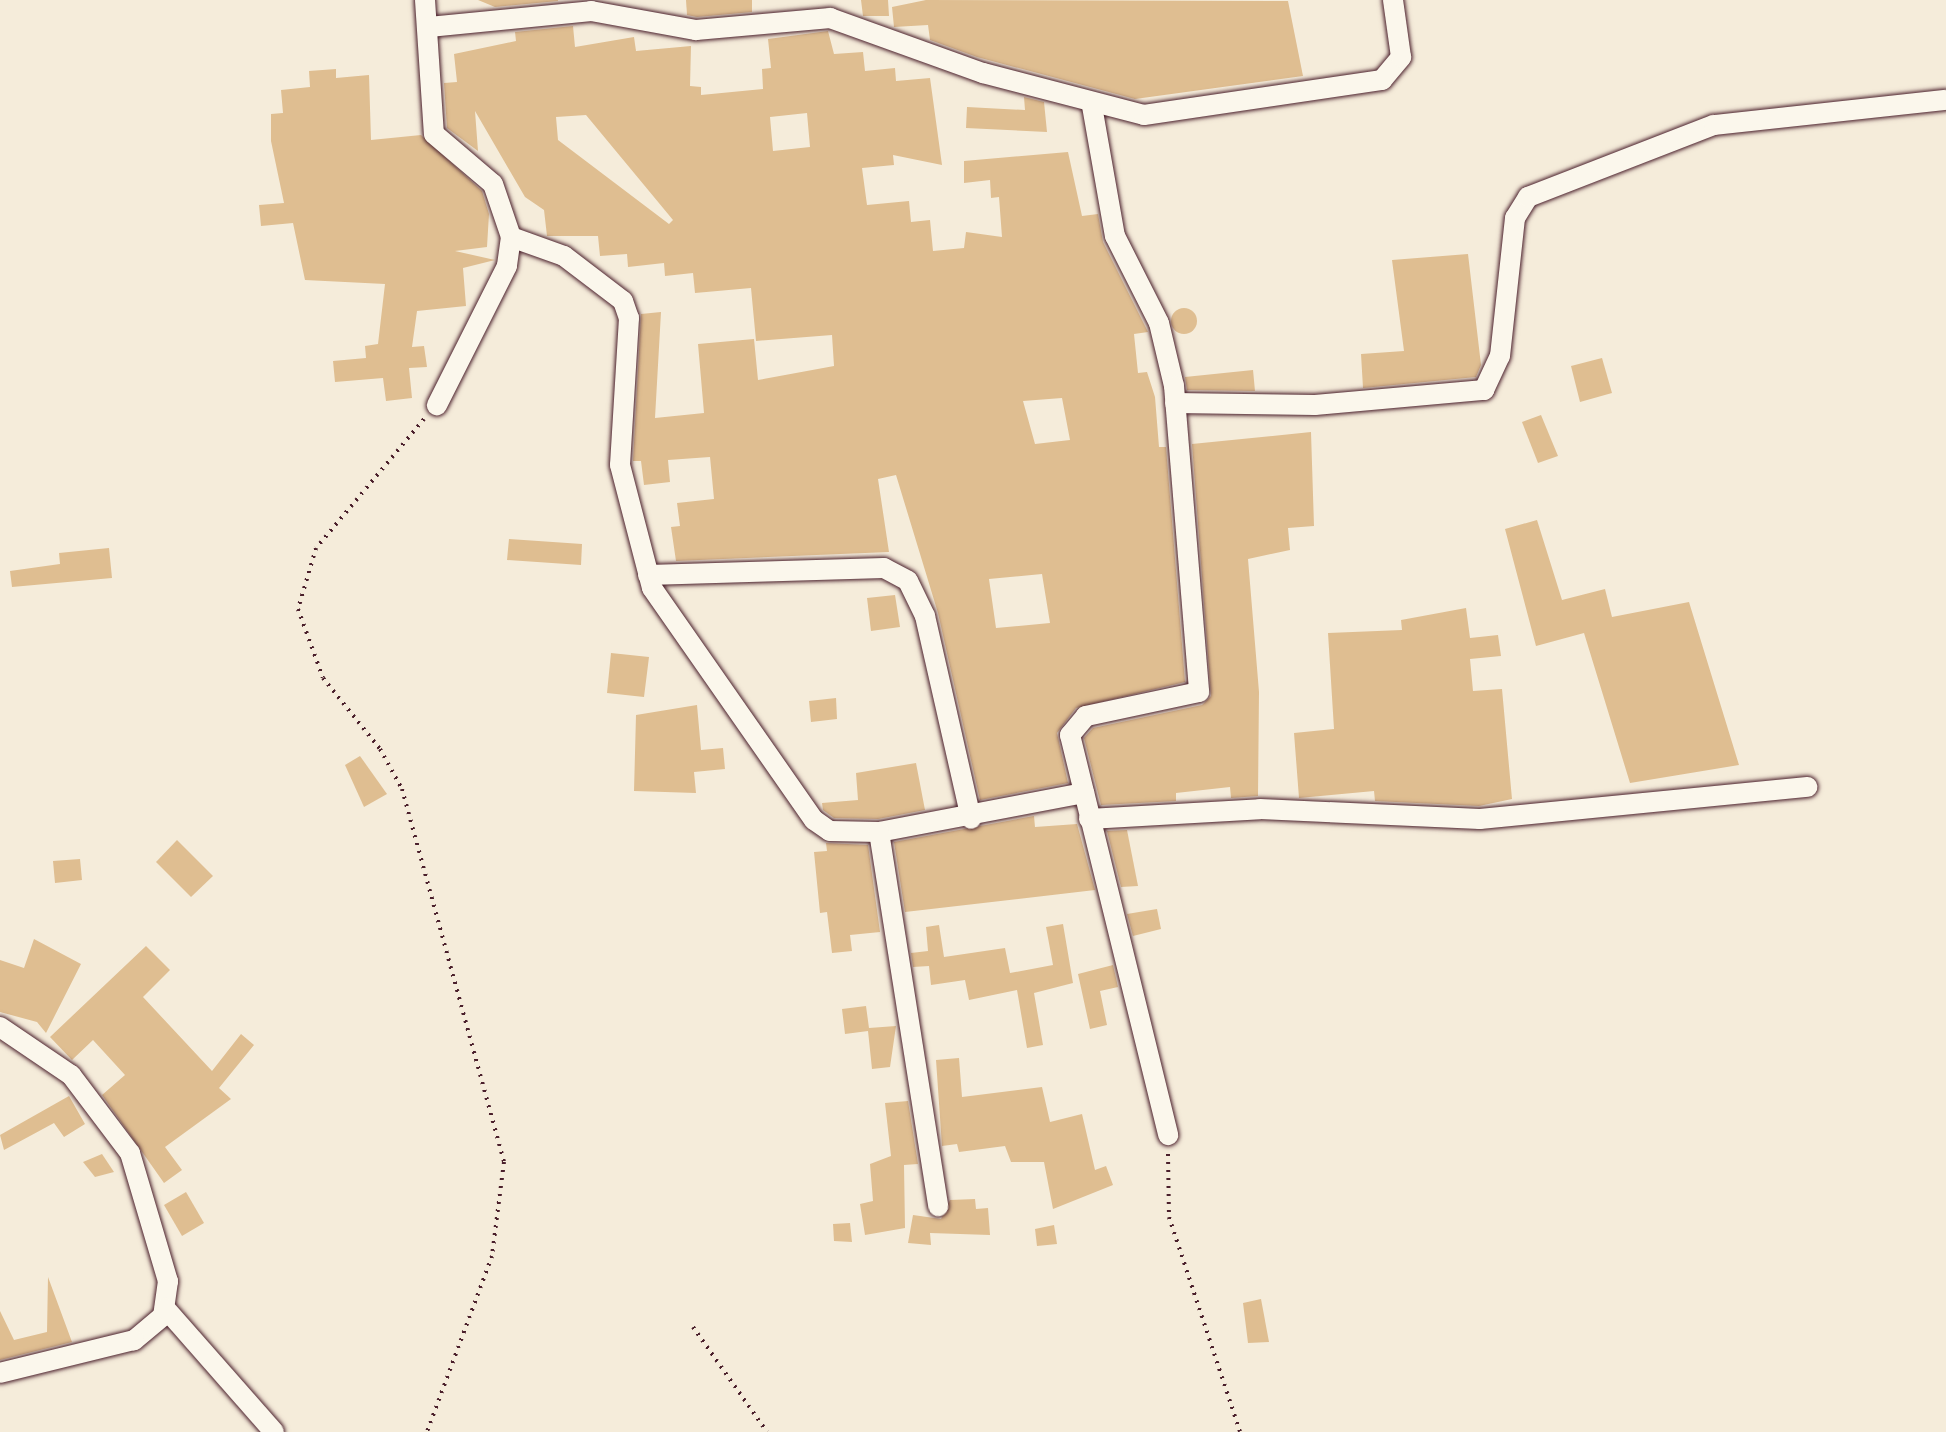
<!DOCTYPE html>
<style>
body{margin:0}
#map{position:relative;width:1946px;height:1432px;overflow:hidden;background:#f5ecda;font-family:Sriracha,sans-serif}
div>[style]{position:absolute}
.building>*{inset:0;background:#dfbe91}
.round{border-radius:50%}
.path>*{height:4px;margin-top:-2px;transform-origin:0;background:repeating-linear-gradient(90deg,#4a1f2b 0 2px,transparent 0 8px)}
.roads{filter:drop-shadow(0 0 2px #4a1f2b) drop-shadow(0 0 2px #4a1f2b)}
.street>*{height:20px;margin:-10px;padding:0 10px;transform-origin:10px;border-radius:10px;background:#fbf7ec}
span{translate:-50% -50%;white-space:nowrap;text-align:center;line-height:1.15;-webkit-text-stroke:7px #fbf7ec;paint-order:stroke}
</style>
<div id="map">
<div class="building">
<div style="clip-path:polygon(478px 0,558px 0,558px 1px,495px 7px)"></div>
<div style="clip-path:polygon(686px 0,752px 0,752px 12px,697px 17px,687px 15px)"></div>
<div style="clip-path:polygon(861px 0,888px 0,889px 16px,863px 16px)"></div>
<div style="clip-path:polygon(926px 0,1288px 1px,1303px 76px,1135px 99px,977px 57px,930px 40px,928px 25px,894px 27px,892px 7px)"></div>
<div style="clip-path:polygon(evenodd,573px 26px,575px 47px,634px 37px,636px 51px,691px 46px,690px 86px,701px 87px,701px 95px,763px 89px,762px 69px,771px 68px,768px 39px,828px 31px,834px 54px,863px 52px,865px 71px,895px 68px,896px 81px,930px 78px,942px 165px,893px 155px,894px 165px,862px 168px,867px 205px,909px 201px,911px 222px,930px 220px,933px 251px,964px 248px,966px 232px,1002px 237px,999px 197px,991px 198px,990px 180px,964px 183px,964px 161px,1068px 152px,1082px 216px,1098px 214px,1103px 242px,1148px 332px,1134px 334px,1138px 373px,1147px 372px,1155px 397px,1159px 447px,1166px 447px,1185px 682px,1076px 708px,1057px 733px,1068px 783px,980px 800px,938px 613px,896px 475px,878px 479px,889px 552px,676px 561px,671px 527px,680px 526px,677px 503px,714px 499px,710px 457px,668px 460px,670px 482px,644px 485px,641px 461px,633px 461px,641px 314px,661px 312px,655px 418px,704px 413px,698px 344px,754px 339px,758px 380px,834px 366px,832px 335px,756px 341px,751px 288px,695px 293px,693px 273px,665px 276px,664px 263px,628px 267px,627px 254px,600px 256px,598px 236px,547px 236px,544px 210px,525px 197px,475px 111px,478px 151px,447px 128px,444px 83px,457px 82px,454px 54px,516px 41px,515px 32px,573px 26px,807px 113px,810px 147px,773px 151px,770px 117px,807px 113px,573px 26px,586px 115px,673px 220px,669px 224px,558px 140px,556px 117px,586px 115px,573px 26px,1062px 398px,1070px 440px,1035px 444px,1023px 401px,1062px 398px,573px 26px,1042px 574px,1050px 623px,996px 628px,989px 579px,1042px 574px)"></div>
<div style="clip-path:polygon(336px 69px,336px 78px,369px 75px,371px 140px,421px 135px,482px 191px,489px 214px,487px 247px,455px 251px,495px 260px,463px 268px,466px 306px,417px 311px,412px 347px,424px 346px,427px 367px,409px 368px,412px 398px,386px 401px,383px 378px,335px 382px,333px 361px,366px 358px,365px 346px,378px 344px,385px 284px,305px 280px,293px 223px,261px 226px,259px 205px,284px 203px,271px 141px,271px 114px,283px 113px,281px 90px,310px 87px,309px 71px)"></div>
<div style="clip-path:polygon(1024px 97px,1044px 102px,1047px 132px,966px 128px,967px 107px,1025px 110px)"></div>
<div style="clip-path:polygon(1468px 254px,1481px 365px,1476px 377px,1363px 388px,1361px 354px,1404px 351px,1392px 260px)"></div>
<div class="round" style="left:1171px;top:308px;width:26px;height:26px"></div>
<div style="clip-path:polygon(1602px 358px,1612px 393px,1580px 402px,1571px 366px)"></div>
<div style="clip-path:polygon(1253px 370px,1255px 391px,1187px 390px,1185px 377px)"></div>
<div style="clip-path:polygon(1541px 415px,1558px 456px,1538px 463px,1522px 422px)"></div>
<div style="clip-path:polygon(1311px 432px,1314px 526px,1288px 528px,1290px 550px,1248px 559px,1259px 692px,1258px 796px,1231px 798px,1230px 787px,1176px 793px,1176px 801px,1101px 805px,1084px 738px,1093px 728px,1202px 705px,1211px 696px,1192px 444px)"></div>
<div style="clip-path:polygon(1537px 520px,1562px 600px,1605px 589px,1612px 617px,1689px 602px,1739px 765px,1630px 783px,1584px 633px,1536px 646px,1505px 529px)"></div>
<div style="clip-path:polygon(509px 539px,582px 544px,581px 565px,507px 560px)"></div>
<div style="clip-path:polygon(109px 548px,112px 578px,12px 587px,10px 571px,60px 564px,59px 553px)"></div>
<div style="clip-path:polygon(895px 595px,900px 627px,871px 631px,867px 598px)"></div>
<div style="clip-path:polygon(1466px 608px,1470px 638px,1498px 635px,1501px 656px,1470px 659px,1473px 691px,1502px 689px,1512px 799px,1479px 806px,1375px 801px,1374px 791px,1299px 798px,1294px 733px,1334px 729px,1328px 633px,1402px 630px,1401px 620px)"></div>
<div style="clip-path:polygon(611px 653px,649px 657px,644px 697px,607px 693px)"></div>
<div style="clip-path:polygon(836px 698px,837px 719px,811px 722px,809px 701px)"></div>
<div style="clip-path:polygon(697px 705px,701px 750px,723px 748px,725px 769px,694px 772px,696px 793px,634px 791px,636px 715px)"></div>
<div style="clip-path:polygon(360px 756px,387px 794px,364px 807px,345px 765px)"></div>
<div style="clip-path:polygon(916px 763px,925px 810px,878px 819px,834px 818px,823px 810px,822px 803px,858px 800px,856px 773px)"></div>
<div style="clip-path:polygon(1034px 816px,1035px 827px,1077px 824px,1095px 890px,905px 912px,894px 842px)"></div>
<div style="clip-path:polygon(1127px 830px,1138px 886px,1121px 887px,1107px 831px)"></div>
<div style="clip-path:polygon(177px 840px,213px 876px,191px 897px,156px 862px)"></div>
<div style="clip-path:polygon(826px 843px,868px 845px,880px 932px,850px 935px,852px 951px,832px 953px,827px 912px,820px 913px,814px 852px,827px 851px)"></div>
<div style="clip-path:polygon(80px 859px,82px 880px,55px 883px,53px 861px)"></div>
<div style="clip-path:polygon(1157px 909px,1161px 929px,1133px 936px,1127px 914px)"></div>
<div style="clip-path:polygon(1063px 924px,1073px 983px,1034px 993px,1043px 1045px,1027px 1048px,1017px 990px,969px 1000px,965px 980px,931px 985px,929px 966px,913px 967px,911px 953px,928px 951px,926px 927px,939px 925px,944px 957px,1005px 948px,1010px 973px,1053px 965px,1046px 927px)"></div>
<div style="clip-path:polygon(34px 939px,81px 964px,46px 1033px,37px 1022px,0 1012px,0 960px,24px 968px)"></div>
<div style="clip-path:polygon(146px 946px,170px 970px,143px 997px,212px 1071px,241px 1034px,254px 1045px,219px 1088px,231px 1099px,165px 1147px,182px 1170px,164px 1183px,102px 1095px,125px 1075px,93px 1040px,72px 1060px,50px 1037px)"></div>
<div style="clip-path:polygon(1113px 965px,1118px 987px,1100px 991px,1107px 1025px,1090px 1029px,1078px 974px)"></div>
<div style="clip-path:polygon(866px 1006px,869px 1028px,896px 1026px,890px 1067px,872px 1069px,868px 1031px,845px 1034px,842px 1009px)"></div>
<div style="clip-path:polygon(959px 1058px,962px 1097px,1042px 1087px,1050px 1122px,1082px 1114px,1095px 1170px,1106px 1166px,1113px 1185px,1053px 1209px,1044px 1162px,1011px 1162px,1005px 1146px,959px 1152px,957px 1144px,942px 1146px,936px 1060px)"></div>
<div style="clip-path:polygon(69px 1096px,85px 1124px,64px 1137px,54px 1123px,4px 1150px,0 1135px)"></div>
<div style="clip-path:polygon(908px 1101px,918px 1164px,904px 1165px,905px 1228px,865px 1235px,860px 1204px,873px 1201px,870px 1164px,891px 1156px,885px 1103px)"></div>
<div style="clip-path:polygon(102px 1154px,114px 1172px,95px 1177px,83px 1162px)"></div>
<div style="clip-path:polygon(186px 1192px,204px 1223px,182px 1236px,164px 1205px)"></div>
<div style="clip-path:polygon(975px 1199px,976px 1209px,988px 1208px,990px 1235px,930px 1233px,931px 1245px,908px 1243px,913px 1215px,941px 1219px,950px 1200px)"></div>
<div style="clip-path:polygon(850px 1223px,852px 1242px,834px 1241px,833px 1224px)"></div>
<div style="clip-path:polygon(1054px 1225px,1057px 1244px,1037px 1246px,1035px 1229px)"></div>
<div style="clip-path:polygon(48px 1277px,72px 1342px,0 1360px,0 1311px,14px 1340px,47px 1332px)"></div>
<div style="clip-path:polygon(1261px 1299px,1269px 1342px,1248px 1343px,1243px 1303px)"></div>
</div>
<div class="path">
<div style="left:424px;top:419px;width:168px;rotate:129.9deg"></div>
<div style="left:316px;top:548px;width:64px;rotate:106.4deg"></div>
<div style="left:298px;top:609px;width:73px;rotate:70.1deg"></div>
<div style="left:323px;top:678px;width:91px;rotate:51.2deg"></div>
<div style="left:380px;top:749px;width:46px;rotate:61.2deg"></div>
<div style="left:402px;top:789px;width:387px;rotate:74.7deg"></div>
<div style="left:504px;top:1162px;width:95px;rotate:97.3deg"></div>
<div style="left:492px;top:1256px;width:188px;rotate:110.3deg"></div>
<div style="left:1168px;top:1154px;width:63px;rotate:89.1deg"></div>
<div style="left:1169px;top:1217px;width:226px;rotate:71.7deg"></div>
<div style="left:693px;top:1327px;width:128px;rotate:54.8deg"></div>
</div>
<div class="roads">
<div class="street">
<div style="left:425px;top:0;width:134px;rotate:86.2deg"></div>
<div style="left:434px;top:134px;width:77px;rotate:40.3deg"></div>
<div style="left:493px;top:184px;width:56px;rotate:71.2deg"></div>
<div style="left:511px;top:237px;width:29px;rotate:98deg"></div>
<div style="left:507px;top:266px;width:156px;rotate:116.7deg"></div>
<div style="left:429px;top:27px;width:163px;rotate:-5.6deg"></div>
<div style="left:591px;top:11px;width:107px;rotate:10.3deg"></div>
<div style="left:696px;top:30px;width:135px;rotate:-5.1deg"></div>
<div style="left:830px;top:18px;width:163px;rotate:19.8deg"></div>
<div style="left:983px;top:73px;width:166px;rotate:14.6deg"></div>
<div style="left:1144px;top:115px;width:241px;rotate:-8.4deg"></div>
<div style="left:1382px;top:80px;width:30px;rotate:-50deg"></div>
<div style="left:1401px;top:57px;width:58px;rotate:-98deg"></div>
<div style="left:1092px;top:106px;width:132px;rotate:80deg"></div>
<div style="left:1115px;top:236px;width:97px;rotate:63.2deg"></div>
<div style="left:1159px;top:323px;width:65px;rotate:76.6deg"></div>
<div style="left:1174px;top:386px;width:307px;rotate:85.3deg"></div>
<div style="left:1199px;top:692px;width:116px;rotate:168deg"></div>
<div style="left:1086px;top:716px;width:25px;rotate:130deg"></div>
<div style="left:1070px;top:735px;width:412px;rotate:76.2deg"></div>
<div style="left:511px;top:237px;width:56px;rotate:19.7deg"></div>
<div style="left:564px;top:256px;width:74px;rotate:37.3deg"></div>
<div style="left:623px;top:301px;width:18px;rotate:71deg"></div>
<div style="left:629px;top:318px;width:147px;rotate:93.5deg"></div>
<div style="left:620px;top:465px;width:127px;rotate:75.4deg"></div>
<div style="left:652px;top:588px;width:283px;rotate:55.1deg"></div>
<div style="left:814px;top:820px;width:19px;rotate:35deg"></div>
<div style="left:830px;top:831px;width:49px;rotate:1.2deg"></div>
<div style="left:879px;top:832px;width:209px;rotate:-10.8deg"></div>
<div style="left:1175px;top:403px;width:140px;rotate:0.8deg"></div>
<div style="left:1315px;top:405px;width:170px;rotate:-5.1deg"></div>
<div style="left:1484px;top:390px;width:38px;rotate:-65deg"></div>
<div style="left:1500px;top:356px;width:139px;rotate:-83.8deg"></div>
<div style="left:1515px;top:218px;width:25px;rotate:-58deg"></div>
<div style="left:1528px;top:197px;width:199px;rotate:-21.2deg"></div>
<div style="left:1714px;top:125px;width:233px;rotate:-6.2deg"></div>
<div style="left:648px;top:575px;width:236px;rotate:-1.7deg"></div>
<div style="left:884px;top:568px;width:27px;rotate:28deg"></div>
<div style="left:908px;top:581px;width:39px;rotate:64deg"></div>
<div style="left:925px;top:616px;width:208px;rotate:77.2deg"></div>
<div style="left:1089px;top:819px;width:171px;rotate:-3.3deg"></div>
<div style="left:1260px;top:809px;width:220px;rotate:2.6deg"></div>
<div style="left:1480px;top:819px;width:329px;rotate:-5.6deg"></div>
<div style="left:879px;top:832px;width:379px;rotate:81deg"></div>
<div style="left:0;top:1027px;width:86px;rotate:34.1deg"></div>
<div style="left:71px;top:1075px;width:98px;rotate:52.9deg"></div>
<div style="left:130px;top:1153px;width:134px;rotate:73.5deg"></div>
<div style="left:168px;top:1281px;width:35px;rotate:98deg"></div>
<div style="left:163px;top:1316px;width:38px;rotate:140deg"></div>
<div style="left:134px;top:1340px;width:138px;rotate:166.2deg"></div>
<div style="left:165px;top:1308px;width:165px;rotate:48.7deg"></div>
</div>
</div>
</div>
